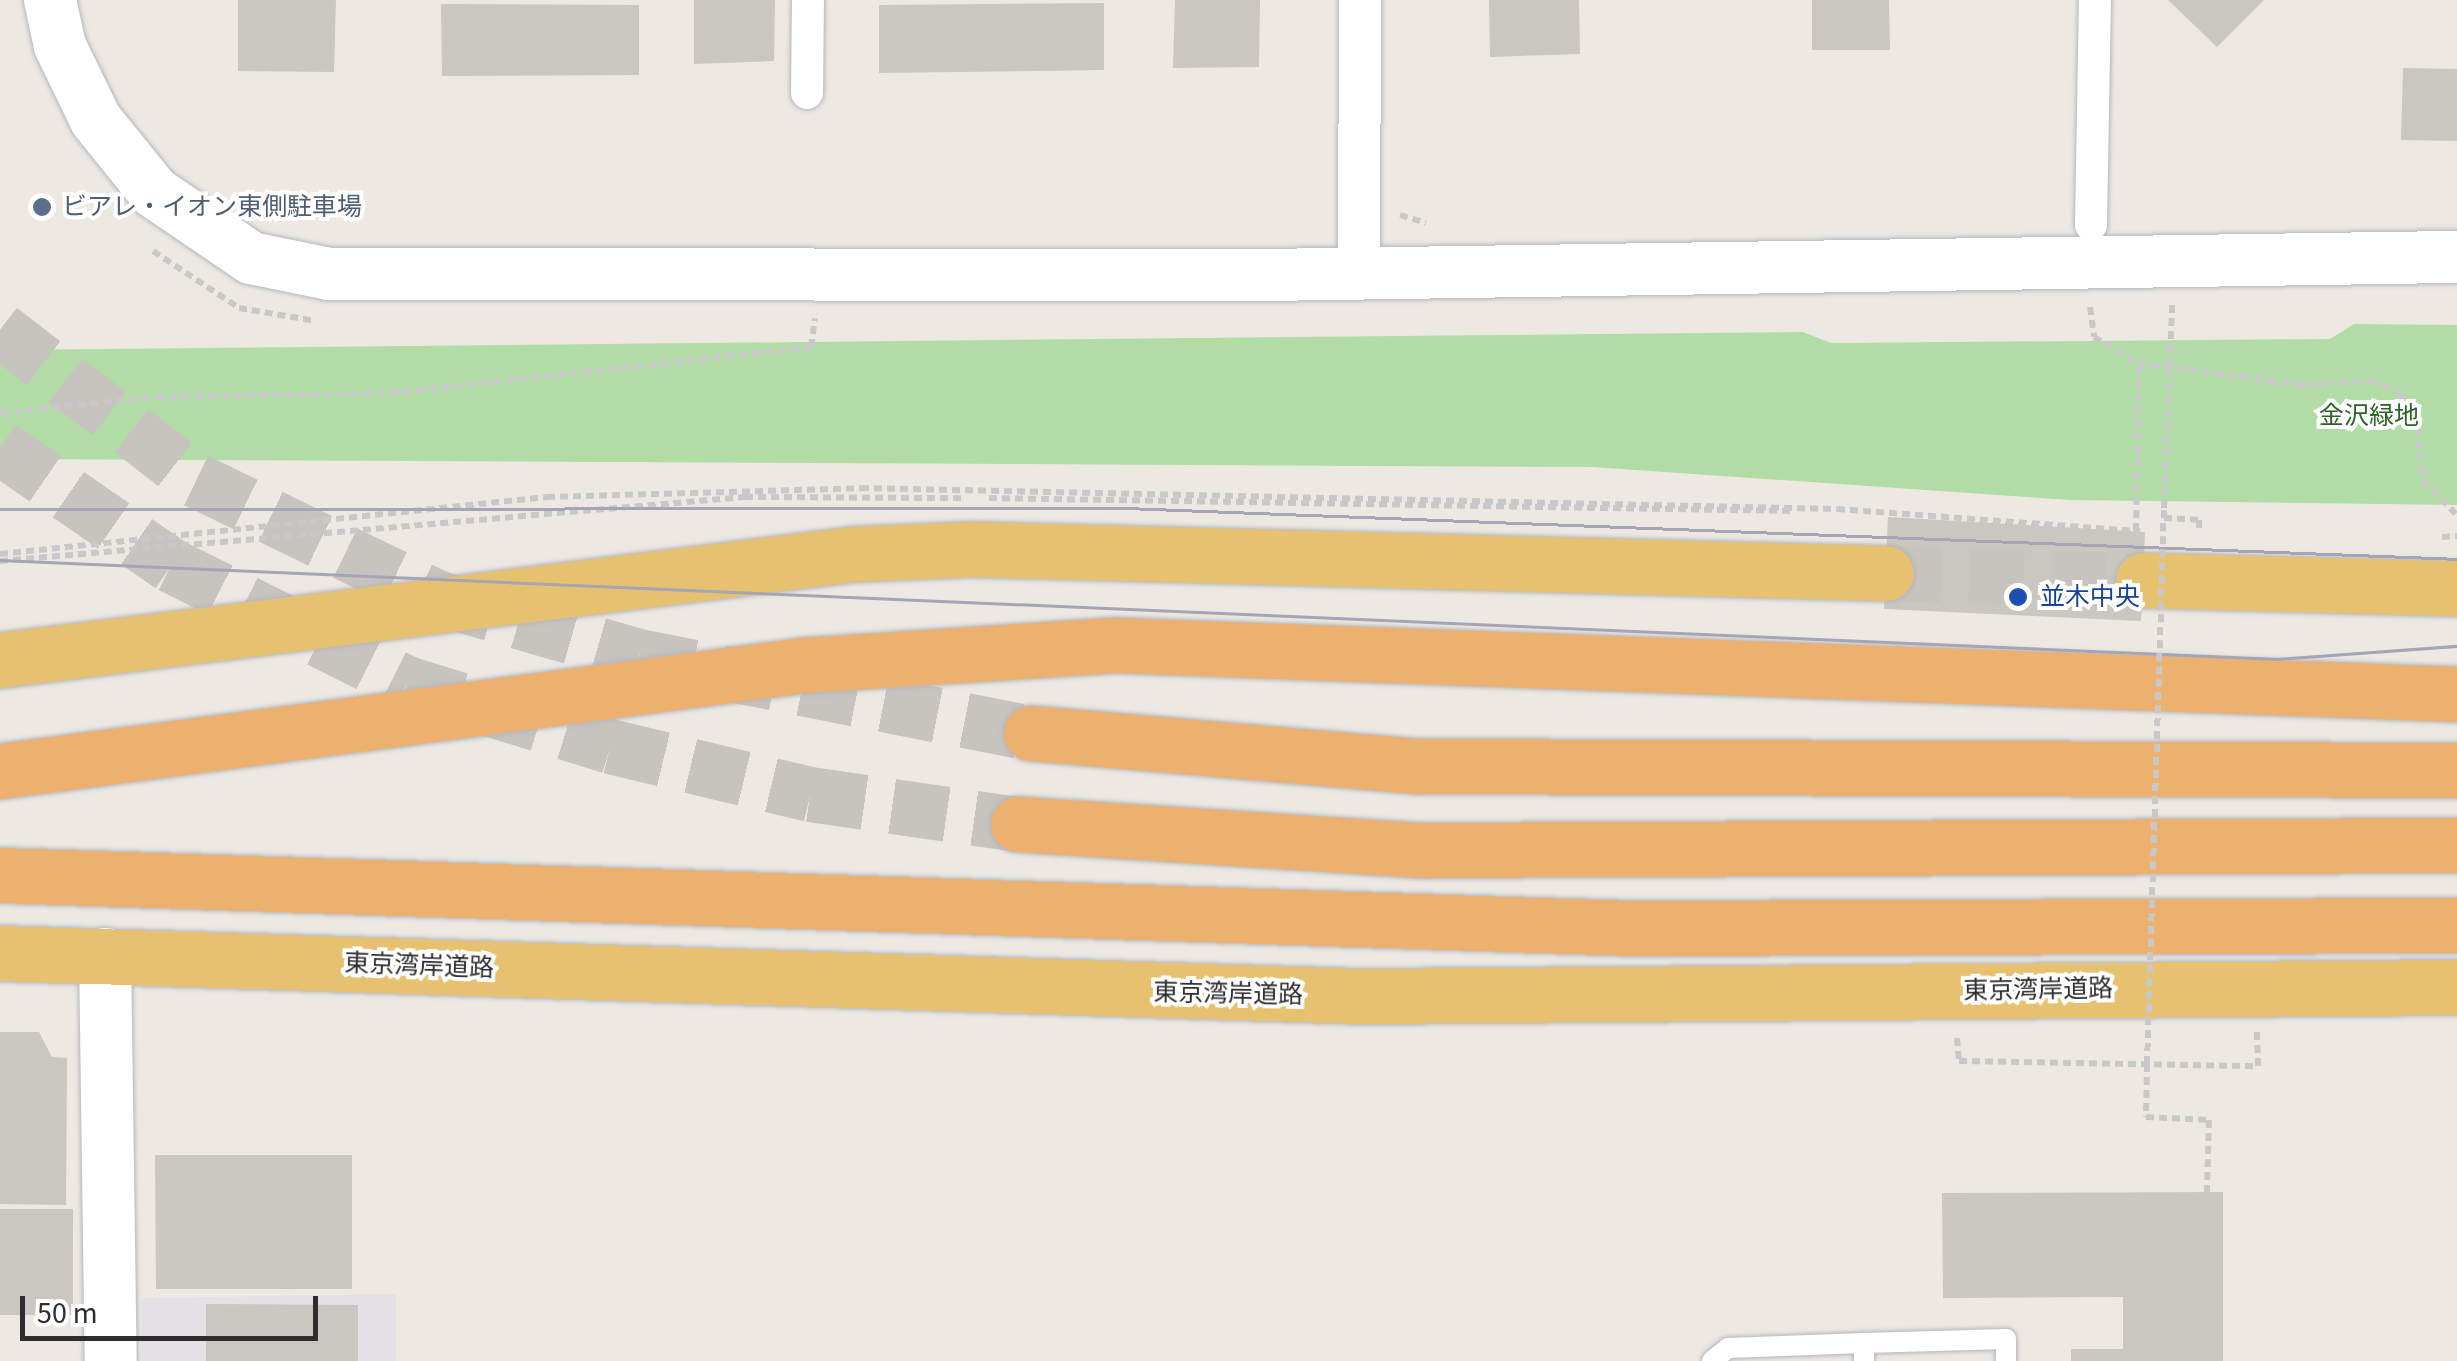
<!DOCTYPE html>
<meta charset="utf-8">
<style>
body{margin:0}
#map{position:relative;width:2457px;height:1361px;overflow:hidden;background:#ede9e2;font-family:"Source Sans 3","Noto Sans JP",sans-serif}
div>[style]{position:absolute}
.industrial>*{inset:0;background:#e3e1e6}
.green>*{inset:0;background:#b2dca5}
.building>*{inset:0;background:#c9c7c0}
.trunk-tunnel>*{height:55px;margin-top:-27.5px;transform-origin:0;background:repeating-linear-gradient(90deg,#c7c3be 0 55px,transparent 0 83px)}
.motorway-tunnel>*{height:55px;margin-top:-27.5px;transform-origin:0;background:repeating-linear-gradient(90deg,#c7c3be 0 55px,transparent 0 83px)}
.path>*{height:6px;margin-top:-3px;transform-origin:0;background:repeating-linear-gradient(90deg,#c8c8c8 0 8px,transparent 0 13px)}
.roads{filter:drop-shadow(0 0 2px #b5b6bf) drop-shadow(0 0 2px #b5b6bf)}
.service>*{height:20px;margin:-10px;padding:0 10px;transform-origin:10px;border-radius:10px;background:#fff}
.pedestrian>*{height:32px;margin:-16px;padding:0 16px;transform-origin:16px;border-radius:16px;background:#fff}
.minor>*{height:42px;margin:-21px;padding:0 21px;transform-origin:21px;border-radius:21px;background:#fff}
.tertiary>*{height:52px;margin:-26px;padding:0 26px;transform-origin:26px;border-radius:26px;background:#fff}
.trunk>*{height:55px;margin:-27.5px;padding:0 27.5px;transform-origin:27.5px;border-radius:27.5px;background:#e6c270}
.motorway>*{height:55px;margin:-27.5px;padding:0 27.5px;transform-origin:27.5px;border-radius:27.5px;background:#ecb16e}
.tram>*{height:2.5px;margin:-1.25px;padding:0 1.25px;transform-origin:1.25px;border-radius:1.25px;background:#a5a5b5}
.path-bridge>*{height:6px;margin-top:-3px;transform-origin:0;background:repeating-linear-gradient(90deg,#c8c8c8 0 8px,transparent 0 13px)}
.dots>*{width:28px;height:28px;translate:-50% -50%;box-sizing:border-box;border:5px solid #fff;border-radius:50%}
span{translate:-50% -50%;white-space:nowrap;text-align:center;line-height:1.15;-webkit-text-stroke:8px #fff;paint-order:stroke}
.service-label{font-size:25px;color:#4e5e75}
.left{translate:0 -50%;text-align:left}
.park-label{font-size:25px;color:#2b6324}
.transit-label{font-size:25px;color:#164399}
.street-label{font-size:25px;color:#2d2d2d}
.scale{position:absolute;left:20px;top:1296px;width:298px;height:45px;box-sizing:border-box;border:5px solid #2d2d2d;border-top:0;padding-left:12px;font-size:30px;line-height:35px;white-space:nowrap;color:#2d2d2d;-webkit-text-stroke:8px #fff;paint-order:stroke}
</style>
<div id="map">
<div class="industrial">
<div style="clip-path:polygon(396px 1294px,396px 1361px,142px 1361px,142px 1298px)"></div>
</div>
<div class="green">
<div style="clip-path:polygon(2354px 324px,2457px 325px,2457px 505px,2070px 500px,1592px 467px,0 459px,0 350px,1803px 332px,1831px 343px,2330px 339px)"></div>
</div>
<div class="building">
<div style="clip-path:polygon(238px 0,336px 0,334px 72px,238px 71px)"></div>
<div style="clip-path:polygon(694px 0,775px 0,774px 61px,694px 64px)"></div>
<div style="clip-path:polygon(1175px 0,1260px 0,1259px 67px,1173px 68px)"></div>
<div style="clip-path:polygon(1489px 0,1579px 0,1580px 54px,1490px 57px)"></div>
<div style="clip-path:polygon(1812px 0,1889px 0,1890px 50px,1812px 50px)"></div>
<div style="clip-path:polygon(2168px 0,2264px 0,2217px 47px)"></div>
<div style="clip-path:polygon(1104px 3px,1104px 70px,879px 73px,879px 5px)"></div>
<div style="clip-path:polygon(441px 4px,639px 5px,639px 75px,442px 76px)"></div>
<div style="clip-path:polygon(2403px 68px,2457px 69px,2457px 141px,2401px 140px)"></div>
<div style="clip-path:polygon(1888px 517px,2145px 532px,2141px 621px,1884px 609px)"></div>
<div style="clip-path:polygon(0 1032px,39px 1032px,52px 1057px,67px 1058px,66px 1205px,0 1204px)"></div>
<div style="clip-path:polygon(155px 1155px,352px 1155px,352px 1289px,156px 1289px)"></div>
<div style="clip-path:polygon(2223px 1192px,2223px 1361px,2071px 1361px,2071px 1349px,2123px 1349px,2123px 1297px,1943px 1298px,1942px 1193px)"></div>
<div style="clip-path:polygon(0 1209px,73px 1209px,73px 1315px,0 1315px)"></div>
<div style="clip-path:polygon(206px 1304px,358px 1305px,358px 1361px,206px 1361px)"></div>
</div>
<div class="trunk-tunnel">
<div style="left:1886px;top:573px;width:257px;rotate:1.6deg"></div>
</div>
<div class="motorway-tunnel">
<div style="left:0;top:329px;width:247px;rotate:37.6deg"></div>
<div style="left:196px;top:480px;width:270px;rotate:25.9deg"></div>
<div style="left:439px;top:598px;width:208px;rotate:16.2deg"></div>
<div style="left:639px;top:656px;width:399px;rotate:11.1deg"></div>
<div style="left:0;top:447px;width:208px;rotate:34.6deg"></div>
<div style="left:171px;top:565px;width:264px;rotate:26.6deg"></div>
<div style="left:407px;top:683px;width:213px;rotate:17.2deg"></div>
<div style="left:610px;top:746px;width:206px;rotate:13.5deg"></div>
<div style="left:810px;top:794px;width:210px;rotate:8.2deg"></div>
</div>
<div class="path">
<div style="left:1400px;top:215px;width:27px;rotate:17deg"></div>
<div style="left:153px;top:251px;width:103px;rotate:33.5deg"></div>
<div style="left:239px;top:308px;width:78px;rotate:9.6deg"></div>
<div style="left:2090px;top:307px;width:30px;rotate:82deg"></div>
<div style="left:2094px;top:337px;width:52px;rotate:30deg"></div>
<div style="left:2139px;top:363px;width:163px;rotate:7.7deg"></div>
<div style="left:2301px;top:385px;width:70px;rotate:-4.1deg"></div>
<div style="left:2371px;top:380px;width:32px;rotate:24deg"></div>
<div style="left:2400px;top:393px;width:38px;rotate:62deg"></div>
<div style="left:2418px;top:427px;width:53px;rotate:84.6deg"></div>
<div style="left:2423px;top:480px;width:49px;rotate:45.8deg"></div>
<div style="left:0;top:413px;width:157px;rotate:-5.9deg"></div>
<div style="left:156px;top:397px;width:234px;rotate:-1deg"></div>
<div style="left:390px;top:393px;width:424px;rotate:-6.2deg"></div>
<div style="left:811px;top:347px;width:29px;rotate:-82deg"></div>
<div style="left:989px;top:498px;width:802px;rotate:0.93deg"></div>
<div style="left:2164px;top:508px;width:203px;rotate:-87.7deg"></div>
<div style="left:2164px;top:518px;width:35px;rotate:3deg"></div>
<div style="left:2199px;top:520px;width:12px;rotate:90deg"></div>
<div style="left:2136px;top:531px;width:168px;rotate:-89deg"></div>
<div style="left:2442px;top:537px;width:15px;rotate:-4deg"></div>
<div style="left:0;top:554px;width:550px;rotate:-5.95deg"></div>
<div style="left:547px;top:497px;width:314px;rotate:-1.6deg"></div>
<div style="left:861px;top:488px;width:976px;rotate:1.23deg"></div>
<div style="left:1837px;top:509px;width:304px;rotate:4.2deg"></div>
<div style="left:0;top:561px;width:748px;rotate:-4.91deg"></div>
<div style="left:745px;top:497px;width:221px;rotate:0.3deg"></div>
<div style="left:1957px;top:1038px;width:23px;rotate:85deg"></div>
<div style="left:1959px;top:1061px;width:299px;rotate:1deg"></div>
<div style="left:2258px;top:1066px;width:35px;rotate:-92deg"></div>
<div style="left:2147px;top:1064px;width:53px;rotate:91.1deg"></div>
<div style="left:2146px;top:1117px;width:63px;rotate:2.7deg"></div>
<div style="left:2209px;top:1120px;width:72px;rotate:91.6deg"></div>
</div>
<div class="roads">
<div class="service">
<div style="left:1864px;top:1343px;width:142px;rotate:-1.6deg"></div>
<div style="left:2006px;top:1339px;width:22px;rotate:90deg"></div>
<div style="left:1712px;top:1361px;width:21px;rotate:-39deg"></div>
<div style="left:1728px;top:1348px;width:136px;rotate:-2.1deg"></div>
<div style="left:1864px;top:1343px;width:18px;rotate:90deg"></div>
</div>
<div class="pedestrian">
<div style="left:807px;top:93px;width:93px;rotate:-89.4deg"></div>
<div style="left:2091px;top:225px;width:225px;rotate:-89deg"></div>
</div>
<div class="minor">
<div style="left:1359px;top:274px;width:274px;rotate:-89.8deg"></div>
</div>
<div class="tertiary">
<div style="left:50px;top:0;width:47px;rotate:77.7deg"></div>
<div style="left:60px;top:46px;width:82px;rotate:64.1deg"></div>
<div style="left:96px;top:120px;width:92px;rotate:51.1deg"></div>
<div style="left:154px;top:192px;width:117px;rotate:34.2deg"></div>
<div style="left:251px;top:258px;width:80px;rotate:11.6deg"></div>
<div style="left:329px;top:274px;width:936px;rotate:0.06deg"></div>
<div style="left:1265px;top:275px;width:1192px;rotate:-0.87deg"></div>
<div style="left:105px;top:954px;width:407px;rotate:89.2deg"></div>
</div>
<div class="trunk">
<div style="left:2143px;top:580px;width:314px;rotate:1.5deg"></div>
<div style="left:0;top:660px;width:860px;rotate:-7.08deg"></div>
<div style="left:853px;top:554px;width:118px;rotate:-2.4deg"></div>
<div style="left:971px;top:549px;width:915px;rotate:1.5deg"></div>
<div style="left:0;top:953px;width:1365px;rotate:1.81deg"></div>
<div style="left:1364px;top:996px;width:1093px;rotate:-0.47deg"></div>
</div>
<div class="motorway">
<div style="left:1031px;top:733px;width:387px;rotate:4.9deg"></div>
<div style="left:1417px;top:766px;width:1040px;rotate:0.22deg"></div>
<div style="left:0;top:771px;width:811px;rotate:-7.51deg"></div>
<div style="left:804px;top:665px;width:314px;rotate:-3.7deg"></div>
<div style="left:1117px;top:645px;width:1341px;rotate:2.09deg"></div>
<div style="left:1018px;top:824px;width:404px;rotate:3.7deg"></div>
<div style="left:1421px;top:850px;width:1036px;rotate:-0.28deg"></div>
<div style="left:0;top:875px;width:1635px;rotate:1.86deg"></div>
<div style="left:1634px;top:928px;width:823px;rotate:-0.21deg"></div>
</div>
</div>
<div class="tram">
<div style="left:0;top:509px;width:1126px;rotate:-0.05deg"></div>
<div style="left:1126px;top:508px;width:1332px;rotate:2.19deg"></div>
<div style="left:0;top:560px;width:2280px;rotate:2.49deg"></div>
<div style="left:2278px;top:659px;width:179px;rotate:-4.2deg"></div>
</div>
<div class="path-bridge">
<div style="left:2147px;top:1064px;width:556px;rotate:-88.25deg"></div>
</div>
<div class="dots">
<div style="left:42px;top:207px;background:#5c6f8a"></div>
<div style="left:2018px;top:597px;background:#1a4fb4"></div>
</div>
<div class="service-label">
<span class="left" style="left:62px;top:207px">ビアレ・イオン東側駐車場</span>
</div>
<div class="park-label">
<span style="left:2369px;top:416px">金沢緑地</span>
</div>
<div class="transit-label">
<span class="left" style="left:2040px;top:597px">並木中央</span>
</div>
<div class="street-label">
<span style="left:419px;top:966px;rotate:2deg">東京湾岸道路</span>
<span style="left:2038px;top:990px;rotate:-1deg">東京湾岸道路</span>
<span style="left:1228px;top:994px;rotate:1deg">東京湾岸道路</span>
</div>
<div class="scale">50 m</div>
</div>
